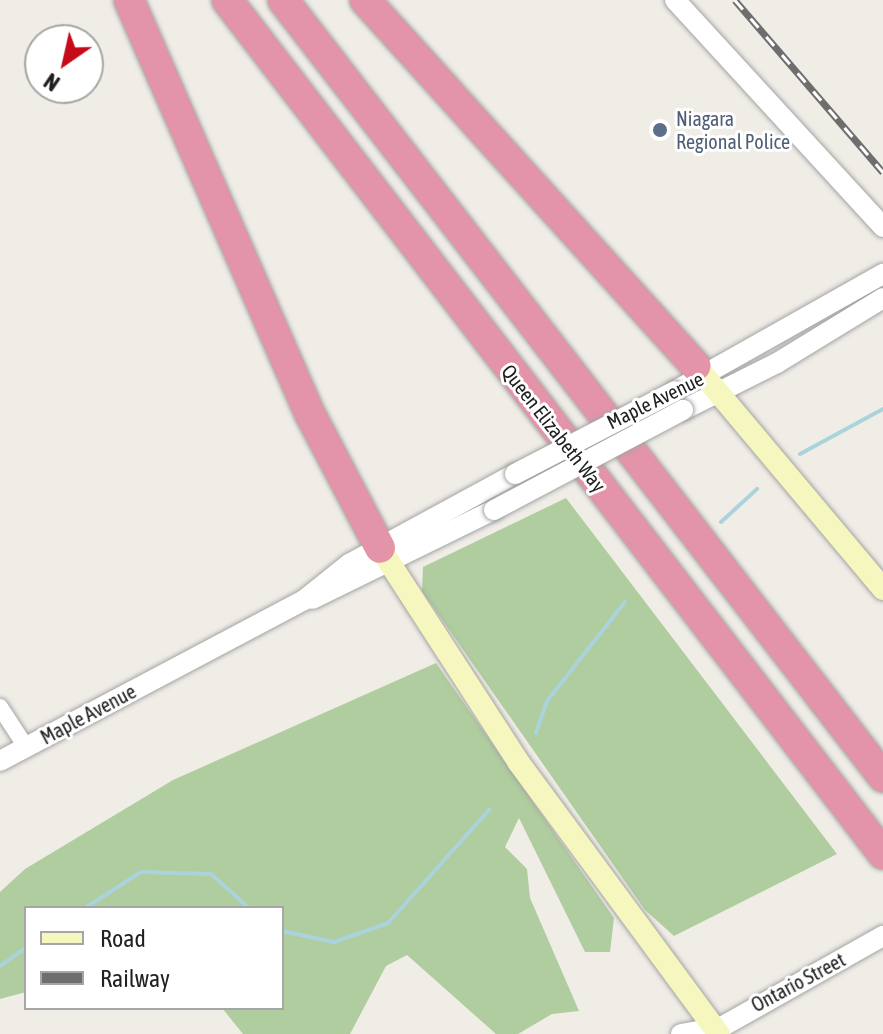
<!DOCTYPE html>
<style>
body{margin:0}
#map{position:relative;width:883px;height:1034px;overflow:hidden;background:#f0ede7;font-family:"Asap Condensed",sans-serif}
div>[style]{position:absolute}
.forest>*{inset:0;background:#afcd9e}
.stream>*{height:4px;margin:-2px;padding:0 2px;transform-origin:2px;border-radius:2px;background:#aad3db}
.roads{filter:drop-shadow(0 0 2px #a4a4a4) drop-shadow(0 0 2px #a4a4a4)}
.minor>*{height:16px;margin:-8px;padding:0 8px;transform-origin:8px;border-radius:8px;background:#fff}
.tertiary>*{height:20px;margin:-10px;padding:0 10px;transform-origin:10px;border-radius:10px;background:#fff}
.secondary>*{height:22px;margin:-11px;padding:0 11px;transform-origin:11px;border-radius:11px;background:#f6f6bf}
.motorway>*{height:30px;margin:-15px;padding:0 15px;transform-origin:15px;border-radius:15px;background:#e394a8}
.rail>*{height:7px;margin-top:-3.5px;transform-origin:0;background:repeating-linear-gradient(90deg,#fff 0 12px,#6e6e6e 0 24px);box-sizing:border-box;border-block:2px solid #6e6e6e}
.bridges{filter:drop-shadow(0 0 2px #a4a4a4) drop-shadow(0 0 2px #a4a4a4)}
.tertiary-bridge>*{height:20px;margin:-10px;padding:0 10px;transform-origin:10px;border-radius:10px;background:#fff}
.dots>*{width:22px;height:22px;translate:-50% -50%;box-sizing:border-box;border:4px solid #fff;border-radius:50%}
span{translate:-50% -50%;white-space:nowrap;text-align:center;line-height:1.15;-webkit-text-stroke:6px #fff;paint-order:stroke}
.service-label{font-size:20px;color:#4e5e75}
.left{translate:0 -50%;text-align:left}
.street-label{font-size:20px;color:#202020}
.legend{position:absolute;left:24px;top:906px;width:260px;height:104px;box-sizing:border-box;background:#fff;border:2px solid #a6a6a6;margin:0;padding:10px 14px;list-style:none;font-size:24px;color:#202020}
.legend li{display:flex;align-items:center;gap:16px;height:40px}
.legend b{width:40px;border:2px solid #a6a6a6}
.north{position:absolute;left:24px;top:24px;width:80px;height:80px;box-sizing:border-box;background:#fff;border:2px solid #a6a6a6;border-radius:50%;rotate:214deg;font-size:22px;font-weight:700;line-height:32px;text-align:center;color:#202020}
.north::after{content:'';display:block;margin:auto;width:28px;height:36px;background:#c50b18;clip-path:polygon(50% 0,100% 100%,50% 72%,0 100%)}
</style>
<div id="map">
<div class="forest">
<div style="clip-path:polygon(566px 498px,837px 854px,674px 936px,645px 910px,422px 591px,423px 567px)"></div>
<div style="clip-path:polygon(436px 663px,614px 918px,610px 952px,585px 952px,519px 818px,505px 847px,527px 869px,530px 898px,579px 1011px,552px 1014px,518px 1034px,496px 1034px,407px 955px,386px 966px,350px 1034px,243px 1034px,222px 1008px,282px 1008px,282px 908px,26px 908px,26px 992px,0 999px,0 892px,25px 869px,173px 780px)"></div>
</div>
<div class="stream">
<div style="left:800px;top:454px;width:94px;rotate:-28.5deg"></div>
<div style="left:721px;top:522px;width:49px;rotate:-42.5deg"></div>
<div style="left:536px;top:733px;width:34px;rotate:-71deg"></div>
<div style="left:547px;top:701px;width:126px;rotate:-51.8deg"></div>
<div style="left:85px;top:908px;width:67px;rotate:-32.7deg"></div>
<div style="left:141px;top:872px;width:70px;rotate:1.6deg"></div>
<div style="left:211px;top:874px;width:51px;rotate:41.8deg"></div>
<div style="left:282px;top:931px;width:53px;rotate:11.9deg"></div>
<div style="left:334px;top:942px;width:57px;rotate:-19.4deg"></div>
<div style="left:388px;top:923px;width:152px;rotate:-48.2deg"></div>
<div style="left:0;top:966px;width:32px;rotate:-35deg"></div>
</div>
<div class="roads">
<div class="minor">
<div style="left:0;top:707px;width:48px;rotate:57deg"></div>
</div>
<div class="tertiary">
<div style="left:675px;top:0;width:308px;rotate:47.5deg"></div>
<div style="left:675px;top:391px;width:239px;rotate:-29.4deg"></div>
<div style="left:683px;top:410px;width:105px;rotate:-26.6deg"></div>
<div style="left:777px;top:363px;width:124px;rotate:-31.5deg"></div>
<div style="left:312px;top:599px;width:203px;rotate:-26.1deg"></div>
<div style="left:0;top:761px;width:344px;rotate:-27.9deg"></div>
<div style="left:304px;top:600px;width:58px;rotate:-38.7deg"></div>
<div style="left:349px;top:564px;width:189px;rotate:-28.5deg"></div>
<div style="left:681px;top:1034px;width:34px;rotate:-10deg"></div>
<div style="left:709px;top:1034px;width:200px;rotate:-29.4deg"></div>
</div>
<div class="secondary">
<div style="left:696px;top:366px;width:291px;rotate:50deg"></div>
<div style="left:380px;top:548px;width:256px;rotate:57.1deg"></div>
<div style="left:519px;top:763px;width:337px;rotate:53.6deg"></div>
</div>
<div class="motorway">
<div style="left:129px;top:0;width:452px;rotate:66.4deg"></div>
<div style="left:310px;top:414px;width:151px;rotate:62.4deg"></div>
<div style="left:227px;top:0;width:1077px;rotate:52.47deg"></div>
<div style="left:283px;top:0;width:982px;rotate:52.32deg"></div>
<div style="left:365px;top:0;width:493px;rotate:47.9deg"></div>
</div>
</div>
<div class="rail">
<div style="left:735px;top:0;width:227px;rotate:49.3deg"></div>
</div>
<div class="bridges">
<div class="tertiary-bridge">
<div style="left:515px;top:474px;width:180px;rotate:-27.4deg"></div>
<div style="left:494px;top:510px;width:214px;rotate:-27.9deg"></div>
</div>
</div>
<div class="dots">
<div style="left:660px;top:130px;background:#5c6f8a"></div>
</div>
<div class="service-label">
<span class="left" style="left:676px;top:130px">Niagara<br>Regional Police</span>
</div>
<div class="street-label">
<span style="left:655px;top:400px;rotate:-26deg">Maple Avenue</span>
<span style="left:554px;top:428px;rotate:52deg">Queen Elizabeth Way</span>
<span style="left:88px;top:714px;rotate:-28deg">Maple Avenue</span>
<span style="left:798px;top:982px;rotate:-28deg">Ontario Street</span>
</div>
<ul class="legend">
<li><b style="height:10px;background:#f6f6bf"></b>Road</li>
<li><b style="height:10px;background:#6e6e6e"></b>Railway</li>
</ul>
<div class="north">N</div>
</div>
